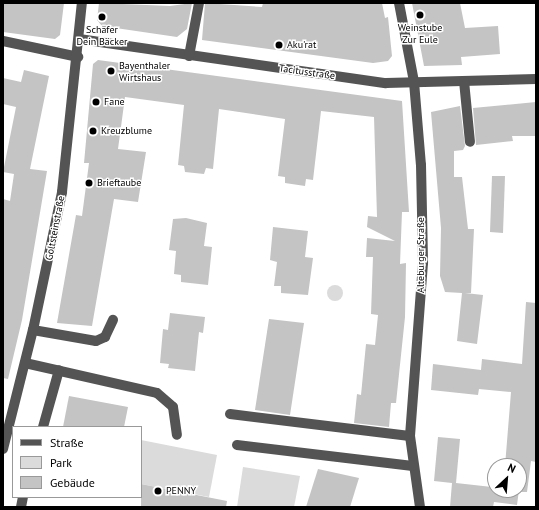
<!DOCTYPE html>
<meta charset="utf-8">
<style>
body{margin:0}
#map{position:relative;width:539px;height:510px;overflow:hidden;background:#fff;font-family:"PT Sans",sans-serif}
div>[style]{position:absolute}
.green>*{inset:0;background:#dbdbdb}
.round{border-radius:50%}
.building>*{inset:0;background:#c4c4c4}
.minor>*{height:10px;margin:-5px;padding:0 5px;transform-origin:5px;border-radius:5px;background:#545454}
.dots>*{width:11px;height:11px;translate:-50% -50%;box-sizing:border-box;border:2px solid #fff;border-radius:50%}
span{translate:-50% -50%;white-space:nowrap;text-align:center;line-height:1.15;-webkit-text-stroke:3px #fff;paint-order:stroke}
.poi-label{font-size:10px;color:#000}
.left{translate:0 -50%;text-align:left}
.street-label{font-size:10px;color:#000}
.frame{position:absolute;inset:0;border:4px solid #000;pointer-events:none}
.legend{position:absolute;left:12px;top:426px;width:130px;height:72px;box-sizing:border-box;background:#fff;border:1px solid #999;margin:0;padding:5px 7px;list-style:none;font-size:12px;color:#000}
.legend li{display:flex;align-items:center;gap:8px;height:20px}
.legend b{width:20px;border:1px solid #999}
.north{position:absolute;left:487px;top:458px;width:40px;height:40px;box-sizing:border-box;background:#fff;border:1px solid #999;border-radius:50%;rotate:26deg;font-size:11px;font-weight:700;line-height:16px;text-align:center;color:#000}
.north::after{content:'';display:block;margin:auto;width:14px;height:18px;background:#000;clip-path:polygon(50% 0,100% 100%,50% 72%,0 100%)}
</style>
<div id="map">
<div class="green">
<div class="round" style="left:327px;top:285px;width:16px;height:16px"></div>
<div style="clip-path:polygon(141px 440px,217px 455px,209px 497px,141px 484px)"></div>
<div style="clip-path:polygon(243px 467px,300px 476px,294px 507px,237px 507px)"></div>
</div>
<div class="building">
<div style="clip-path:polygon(4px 3px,64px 3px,60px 35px,55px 39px,3px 32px)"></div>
<div style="clip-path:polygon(99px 3px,170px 6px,192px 3px,187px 29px,177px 37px,102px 26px,97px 20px)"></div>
<div style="clip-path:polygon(205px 3px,262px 7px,263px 3px,382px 3px,385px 18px,388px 17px,392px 56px,388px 61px,373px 63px,202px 40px)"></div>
<div style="clip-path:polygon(412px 3px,460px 3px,465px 28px,498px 26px,500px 54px,461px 57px,462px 65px,424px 66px)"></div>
<div style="clip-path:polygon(98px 60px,402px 101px,409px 212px,402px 212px,400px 264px,406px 263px,405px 317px,396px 403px,391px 403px,389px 427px,354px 423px,357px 394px,361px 395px,366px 344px,375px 345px,378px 315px,371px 314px,373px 257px,366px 257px,367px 238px,395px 241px,367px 227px,368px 216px,377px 217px,374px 117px,321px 111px,313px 180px,306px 179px,305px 186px,285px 183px,285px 177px,278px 176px,285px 119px,219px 109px,213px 169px,206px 168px,204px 174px,185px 172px,184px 166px,178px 165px,184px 105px,125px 97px,118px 149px,146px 152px,138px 202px,114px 199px,92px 326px,57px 323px,76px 215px,82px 216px,89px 163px,84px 163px,93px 64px)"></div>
<div style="clip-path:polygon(24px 70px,49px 76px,30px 169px,47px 171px,22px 320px,8px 379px,3px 378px,3px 199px,10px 201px,14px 174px,3px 172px,16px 107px,3px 104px,3px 78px,21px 82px)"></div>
<div style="clip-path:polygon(536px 102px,536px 136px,512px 136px,513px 141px,476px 145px,473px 108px)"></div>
<div style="clip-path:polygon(460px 106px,465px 146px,463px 150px,454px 151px,454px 177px,462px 177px,468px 229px,474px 229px,471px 293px,465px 293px,483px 295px,477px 344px,457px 341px,462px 293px,445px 292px,440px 276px,441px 228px,431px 112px)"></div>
<div style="clip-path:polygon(492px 176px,505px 176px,503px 233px,490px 232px)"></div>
<div style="clip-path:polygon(186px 218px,207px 223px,204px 246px,212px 247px,208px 285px,181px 282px,181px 275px,174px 274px,176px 251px,169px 250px,173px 219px)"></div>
<div style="clip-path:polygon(273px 227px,308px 231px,305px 257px,313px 258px,308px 295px,281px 293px,281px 286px,274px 286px,277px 262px,270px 260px)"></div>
<div style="clip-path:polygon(526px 302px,536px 303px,536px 462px,531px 461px,527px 492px,519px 492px,519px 466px,505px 466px,511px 392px,479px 389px,478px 395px,431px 390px,433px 364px,481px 370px,482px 359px,522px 364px)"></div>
<div style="clip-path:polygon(170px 313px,205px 317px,203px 333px,199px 332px,195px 371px,168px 368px,169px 364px,160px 363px,163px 329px,168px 330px)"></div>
<div style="clip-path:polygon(269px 319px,304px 323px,290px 415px,255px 410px)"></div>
<div style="clip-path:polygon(69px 396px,128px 407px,124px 427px,63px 427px)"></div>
<div style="clip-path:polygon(438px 437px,460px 439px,456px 483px,519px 490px,517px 505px,494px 502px,493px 507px,450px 507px,452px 483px,434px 481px)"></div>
<div style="clip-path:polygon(318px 469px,359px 478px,350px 507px,306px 507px)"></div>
<div style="clip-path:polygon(141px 484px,227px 501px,226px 507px,141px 507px)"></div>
</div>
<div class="minor">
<div style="left:399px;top:3px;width:80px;rotate:79.2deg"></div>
<div style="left:414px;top:82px;width:83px;rotate:85.2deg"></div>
<div style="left:421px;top:165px;width:98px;rotate:88.8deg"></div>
<div style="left:423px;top:263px;width:173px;rotate:94.3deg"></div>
<div style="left:410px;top:436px;width:72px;rotate:82deg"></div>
<div style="left:79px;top:39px;width:310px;rotate:8.2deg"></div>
<div style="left:386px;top:83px;width:150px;rotate:-1.5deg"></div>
<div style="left:3px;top:41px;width:77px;rotate:12deg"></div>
<div style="left:189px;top:56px;width:54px;rotate:-79.3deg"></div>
<div style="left:464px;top:81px;width:61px;rotate:84.4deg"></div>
<div style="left:33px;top:330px;width:64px;rotate:9.9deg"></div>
<div style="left:96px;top:341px;width:10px;rotate:-24deg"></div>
<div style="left:105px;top:337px;width:19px;rotate:-65deg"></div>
<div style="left:25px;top:363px;width:135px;rotate:12.8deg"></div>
<div style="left:157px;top:393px;width:21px;rotate:41deg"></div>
<div style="left:173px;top:407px;width:28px;rotate:82deg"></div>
<div style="left:230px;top:414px;width:181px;rotate:7deg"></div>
<div style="left:43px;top:427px;width:59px;rotate:-74.3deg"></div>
<div style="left:237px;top:445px;width:177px;rotate:6.8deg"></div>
<div style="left:3px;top:449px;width:123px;rotate:-75.9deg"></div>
<div style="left:33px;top:330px;width:141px;rotate:-78.1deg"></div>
<div style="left:62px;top:192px;width:190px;rotate:-84deg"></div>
<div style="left:21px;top:507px;width:10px;rotate:-79deg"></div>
</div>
<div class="dots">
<div style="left:420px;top:15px;background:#000"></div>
<div style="left:102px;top:17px;background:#000"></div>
<div style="left:279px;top:45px;background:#000"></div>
<div style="left:111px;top:71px;background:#000"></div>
<div style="left:96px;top:102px;background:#000"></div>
<div style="left:93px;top:131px;background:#000"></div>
<div style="left:89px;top:183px;background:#000"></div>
<div style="left:158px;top:491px;background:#000"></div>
</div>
<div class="poi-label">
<span style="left:420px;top:33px">Weinstube<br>Zur Eule</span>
<span style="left:102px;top:35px">Schäfer<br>Dein Bäcker</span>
<span class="left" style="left:287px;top:45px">Aku'rat</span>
<span class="left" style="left:119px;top:71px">Bayenthaler<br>Wirtshaus</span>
<span class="left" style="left:104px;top:102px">Fane</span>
<span class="left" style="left:101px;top:131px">Kreuzblume</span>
<span class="left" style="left:97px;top:183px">Brieftaube</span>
<span class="left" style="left:166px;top:491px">PENNY</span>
</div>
<div class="street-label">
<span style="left:307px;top:72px;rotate:8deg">Tacitusstraße</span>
<span style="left:55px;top:228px;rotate:-79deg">Goltsteinstraße</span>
<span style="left:421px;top:255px;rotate:-90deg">Alteburger Straße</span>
</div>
<div class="frame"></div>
<ul class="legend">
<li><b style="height:5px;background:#545454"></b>Straße</li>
<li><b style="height:11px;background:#dbdbdb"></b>Park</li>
<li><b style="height:11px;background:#c4c4c4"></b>Gebäude</li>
</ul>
<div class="north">N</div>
</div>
